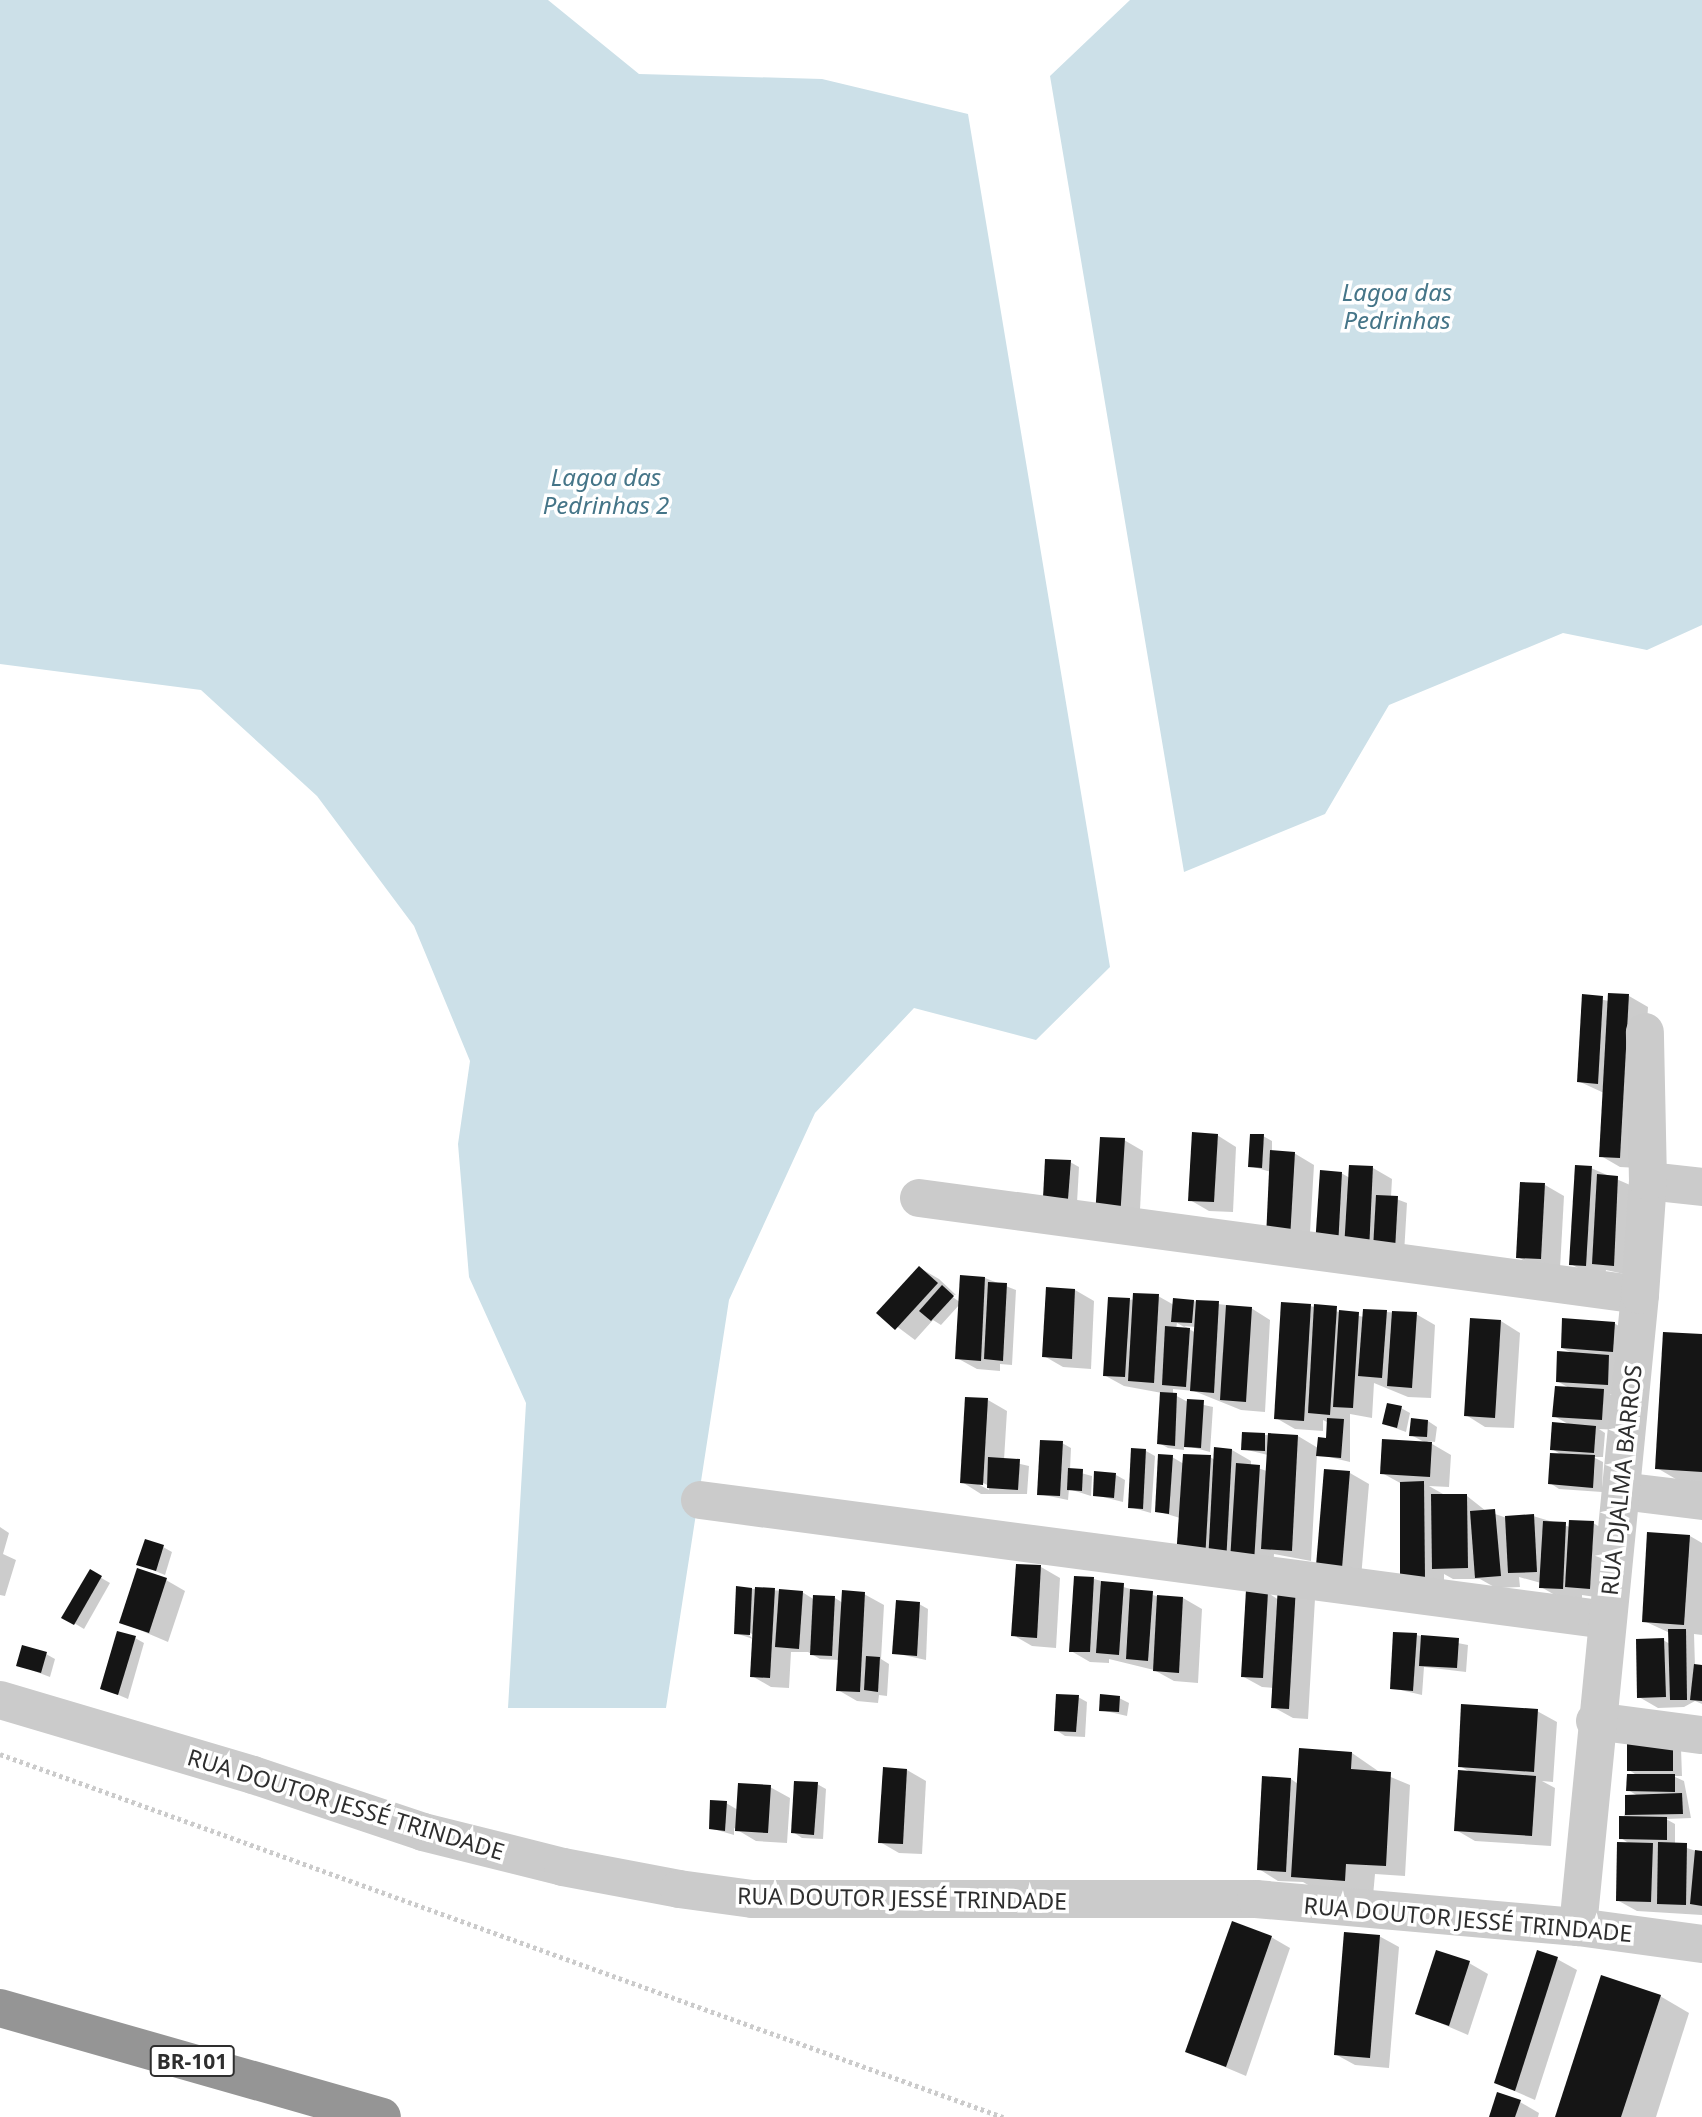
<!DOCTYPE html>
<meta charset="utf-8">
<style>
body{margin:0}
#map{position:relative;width:1702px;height:2117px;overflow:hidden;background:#fff;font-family:"Noto Sans",sans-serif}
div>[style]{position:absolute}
.water>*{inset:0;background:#cce0e8}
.shadow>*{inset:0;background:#0003}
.building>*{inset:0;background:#151515}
.path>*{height:4.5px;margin-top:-2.25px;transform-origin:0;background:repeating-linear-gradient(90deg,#cbcbcb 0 3.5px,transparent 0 7px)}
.minor>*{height:38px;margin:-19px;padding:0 19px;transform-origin:19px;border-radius:19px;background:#cbcbcb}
.highway>*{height:38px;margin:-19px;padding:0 19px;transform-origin:19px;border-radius:19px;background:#959595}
span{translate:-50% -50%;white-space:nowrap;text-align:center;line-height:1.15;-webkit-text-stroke:7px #fff;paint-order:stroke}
.shield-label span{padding:2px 5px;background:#fff;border:2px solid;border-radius:5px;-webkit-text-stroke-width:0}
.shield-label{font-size:21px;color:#2e2e2e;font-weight:700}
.street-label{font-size:23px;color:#2e2e2e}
.water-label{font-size:24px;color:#457588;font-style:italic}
</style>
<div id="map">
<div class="water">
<div style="clip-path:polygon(0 0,548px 0,639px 74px,822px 79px,968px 114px,1110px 967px,1036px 1040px,914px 1008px,815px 1113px,729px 1300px,666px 1708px,508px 1708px,526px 1403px,469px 1277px,458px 1144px,470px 1061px,414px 926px,317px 796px,201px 690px,0 664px)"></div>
<div style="clip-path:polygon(1130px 0,1702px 0,1702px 625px,1647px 650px,1563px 633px,1389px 705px,1325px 814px,1184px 872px,1050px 76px)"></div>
</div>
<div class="shadow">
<div style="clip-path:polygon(1583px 996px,1609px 1001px,1629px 996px,1648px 1007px,1639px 1168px,1620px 1167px,1601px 1156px,1604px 1093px,1578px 1081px)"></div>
<div style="clip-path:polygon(1217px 1135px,1236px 1147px,1233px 1212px,1209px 1211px,1190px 1200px)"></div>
<div style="clip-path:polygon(1263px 1136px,1272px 1141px,1272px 1152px,1294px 1153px,1314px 1165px,1309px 1249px,1287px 1248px,1271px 1172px,1250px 1166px)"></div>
<div style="clip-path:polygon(1124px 1140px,1143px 1151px,1139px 1229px,1116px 1227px)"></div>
<div style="clip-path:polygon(1070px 1162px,1079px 1167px,1077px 1203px,1054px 1202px)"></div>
<div style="clip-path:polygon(1373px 1168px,1392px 1179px,1391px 1197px,1407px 1203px,1404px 1254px,1336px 1256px,1341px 1173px,1350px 1178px)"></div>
<div style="clip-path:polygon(1591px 1168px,1637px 1188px,1633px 1276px,1606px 1270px,1605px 1276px,1590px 1275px,1571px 1264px)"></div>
<div style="clip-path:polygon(1545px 1185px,1564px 1196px,1560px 1269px,1537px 1268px,1518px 1257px)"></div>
<div style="clip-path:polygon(920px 1268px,939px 1279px,956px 1295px,948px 1294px,960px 1302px,985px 1278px,1016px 1290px,1012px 1365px,1000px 1364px,1000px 1371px,977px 1369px,957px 1358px,960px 1304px,941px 1325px,933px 1320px,915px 1340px,879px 1313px)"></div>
<div style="clip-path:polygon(1075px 1290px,1094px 1301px,1091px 1369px,1063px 1367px,1044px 1356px)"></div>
<div style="clip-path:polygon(evenodd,1158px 1296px,1174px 1305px,1193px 1301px,1251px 1308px,1270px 1320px,1265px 1412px,1241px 1410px,1194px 1391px,1173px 1389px,1173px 1394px,1186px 1401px,1213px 1407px,1210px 1452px,1184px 1445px,1184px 1450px,1168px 1448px,1159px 1443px,1162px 1393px,1124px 1386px,1104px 1375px,1129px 1300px,1158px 1296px,1177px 1323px,1188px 1329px,1176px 1329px,1177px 1323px,1158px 1296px,1184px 1326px,1196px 1327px,1196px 1333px,1184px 1326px)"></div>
<div style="clip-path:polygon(1310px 1306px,1364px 1317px,1386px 1312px,1416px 1314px,1435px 1325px,1431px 1398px,1408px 1397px,1374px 1383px,1372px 1418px,1350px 1414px,1350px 1462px,1317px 1454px,1311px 1561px,1274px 1554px,1273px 1572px,1223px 1570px,1180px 1518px,1157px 1511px,1172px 1457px,1184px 1464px,1210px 1457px,1215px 1460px,1232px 1450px,1251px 1461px,1251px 1466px,1267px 1471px,1268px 1455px,1243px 1449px,1265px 1435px,1298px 1436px,1318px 1448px,1328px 1440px,1329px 1423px,1323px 1420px,1323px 1431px,1295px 1429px,1276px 1418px)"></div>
<div style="clip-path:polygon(1501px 1321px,1520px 1333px,1514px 1428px,1485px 1427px,1466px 1415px)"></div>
<div style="clip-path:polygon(1614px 1323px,1633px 1335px,1627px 1395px,1610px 1394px,1623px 1402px,1621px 1430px,1599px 1429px,1605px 1433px,1603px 1457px,1593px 1457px,1603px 1462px,1602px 1492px,1559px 1489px,1550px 1483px,1562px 1455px,1552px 1449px,1570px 1425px,1554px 1416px,1571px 1389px,1557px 1381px,1574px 1354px,1562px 1348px)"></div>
<div style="clip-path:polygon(1702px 1336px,1702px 1486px,1686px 1485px,1657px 1468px)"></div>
<div style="clip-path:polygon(evenodd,988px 1400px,1007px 1411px,1004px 1460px,1029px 1466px,1027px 1494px,981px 1494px,962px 1482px,988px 1400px,976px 1479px,989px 1486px,989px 1490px,974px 1482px,976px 1479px)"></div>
<div style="clip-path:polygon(1401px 1408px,1410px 1413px,1406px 1432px,1384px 1424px)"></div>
<div style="clip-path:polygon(1428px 1421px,1437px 1427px,1435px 1442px,1427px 1441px,1451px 1455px,1449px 1487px,1429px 1486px,1443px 1494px,1467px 1496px,1486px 1511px,1507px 1518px,1533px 1516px,1570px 1527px,1593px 1523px,1612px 1534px,1609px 1599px,1582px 1595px,1582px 1599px,1560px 1598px,1541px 1587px,1541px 1583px,1519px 1577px,1520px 1587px,1496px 1588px,1480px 1579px,1453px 1579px,1444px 1574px,1444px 1588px,1421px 1588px,1402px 1484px,1382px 1473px,1426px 1443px,1411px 1435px)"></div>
<div style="clip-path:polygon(1062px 1443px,1071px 1448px,1070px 1470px,1092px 1476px,1091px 1496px,1069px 1489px,1068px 1500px,1039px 1494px)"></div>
<div style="clip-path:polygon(1146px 1451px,1155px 1456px,1151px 1513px,1130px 1507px)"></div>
<div style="clip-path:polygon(1326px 1471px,1350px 1473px,1369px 1484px,1361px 1578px,1337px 1576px)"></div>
<div style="clip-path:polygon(1116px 1475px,1125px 1480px,1123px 1502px,1095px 1495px)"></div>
<div style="clip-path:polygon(0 1527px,9px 1533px,3px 1554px,16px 1560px,5px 1596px,0 1595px)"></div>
<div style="clip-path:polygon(1690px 1536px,1702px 1543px,1702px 1635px,1694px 1634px,1695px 1666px,1702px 1666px,1702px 1704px,1695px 1701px,1684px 1707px,1658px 1708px,1639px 1697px,1663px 1640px,1670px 1644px,1670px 1633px,1644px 1621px)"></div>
<div style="clip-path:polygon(163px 1547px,172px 1552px,165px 1575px,138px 1564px)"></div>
<div style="clip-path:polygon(1017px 1566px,1041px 1567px,1060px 1578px,1056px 1648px,1032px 1646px,1013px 1635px)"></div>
<div style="clip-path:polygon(91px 1572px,110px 1583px,84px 1629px,64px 1617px)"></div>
<div style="clip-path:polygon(1094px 1579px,1160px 1597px,1183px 1598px,1202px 1609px,1198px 1683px,1174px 1681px,1154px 1670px,1109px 1659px,1109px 1663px,1090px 1662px,1071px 1651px)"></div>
<div style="clip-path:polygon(166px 1580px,185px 1591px,168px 1642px,121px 1622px)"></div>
<div style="clip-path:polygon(1280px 1587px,1315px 1599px,1308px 1719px,1293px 1718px,1273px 1707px,1274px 1688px,1262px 1687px,1242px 1676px,1268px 1593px,1279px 1600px)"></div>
<div style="clip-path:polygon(752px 1589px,802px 1592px,815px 1600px,835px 1598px,843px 1603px,864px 1594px,884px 1605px,881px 1659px,889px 1664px,887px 1696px,879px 1695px,878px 1703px,857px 1701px,838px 1690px,839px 1660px,820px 1659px,808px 1652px,791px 1652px,789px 1688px,771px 1687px,752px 1676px,754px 1635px,743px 1629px,753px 1639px,735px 1633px)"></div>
<div style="clip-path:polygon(919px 1604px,928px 1609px,926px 1660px,894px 1653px)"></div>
<div style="clip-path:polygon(1416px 1635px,1468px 1645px,1466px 1672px,1424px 1667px,1422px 1695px,1392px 1688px)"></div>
<div style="clip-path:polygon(135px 1638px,144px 1643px,128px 1699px,102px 1688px)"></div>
<div style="clip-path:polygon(46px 1654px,55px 1659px,50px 1677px,18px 1665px)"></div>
<div style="clip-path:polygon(1078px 1697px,1087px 1702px,1085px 1737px,1065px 1736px,1056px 1730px)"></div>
<div style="clip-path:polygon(1119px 1698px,1129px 1703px,1127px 1716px,1101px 1710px)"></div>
<div style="clip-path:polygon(1537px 1711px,1557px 1722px,1553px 1782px,1542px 1781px,1555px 1788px,1551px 1846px,1475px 1841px,1456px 1830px,1472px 1773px,1460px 1766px)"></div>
<div style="clip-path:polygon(1629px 1743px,1681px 1748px,1682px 1776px,1673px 1776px,1684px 1781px,1691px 1818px,1666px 1819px,1675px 1824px,1675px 1844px,1702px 1853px,1702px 1915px,1637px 1911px,1617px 1900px,1630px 1844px,1621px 1838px,1627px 1796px,1638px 1796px,1628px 1790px,1638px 1776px,1629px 1770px)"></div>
<div style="clip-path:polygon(1352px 1753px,1381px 1773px,1410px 1785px,1405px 1876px,1375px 1874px,1373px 1896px,1322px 1893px,1303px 1882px,1278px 1881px,1259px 1869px,1291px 1779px,1298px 1784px)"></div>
<div style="clip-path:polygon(907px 1770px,926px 1781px,922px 1854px,899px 1853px,880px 1842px)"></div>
<div style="clip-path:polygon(817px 1784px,826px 1789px,823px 1839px,802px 1838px,793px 1832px)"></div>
<div style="clip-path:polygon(770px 1787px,790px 1798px,787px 1843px,756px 1841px,734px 1828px,734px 1835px,710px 1828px,726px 1803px,738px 1810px)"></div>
<div style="clip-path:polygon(1379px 1936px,1399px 1947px,1389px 2068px,1355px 2065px,1335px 2054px)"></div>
<div style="clip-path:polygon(1271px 1937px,1290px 1948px,1246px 2076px,1187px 2051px)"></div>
<div style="clip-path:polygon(1557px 1959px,1577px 1970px,1535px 2100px,1496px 2083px)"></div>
<div style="clip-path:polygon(1469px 1963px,1488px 1974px,1468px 2035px,1417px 2013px)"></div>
<div style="clip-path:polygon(1660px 1996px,1689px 2013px,1656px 2117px,1557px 2117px)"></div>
<div style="clip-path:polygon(1520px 2102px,1539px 2113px,1538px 2117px,1490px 2117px)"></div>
</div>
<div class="building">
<div style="clip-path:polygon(1608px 993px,1629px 994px,1620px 1158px,1599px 1157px)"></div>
<div style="clip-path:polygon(1582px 994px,1603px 996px,1598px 1084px,1577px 1082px)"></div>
<div style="clip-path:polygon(1192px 1132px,1218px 1134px,1214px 1202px,1188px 1201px)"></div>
<div style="clip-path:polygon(1250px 1134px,1264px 1134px,1262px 1168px,1248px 1167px)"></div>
<div style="clip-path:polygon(1100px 1137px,1125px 1138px,1120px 1219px,1095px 1217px)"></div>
<div style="clip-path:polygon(1270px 1150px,1295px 1152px,1290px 1239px,1266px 1238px)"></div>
<div style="clip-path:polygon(1045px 1159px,1071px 1160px,1068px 1199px,1043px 1198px)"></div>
<div style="clip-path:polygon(1349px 1165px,1373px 1166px,1369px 1251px,1344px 1249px)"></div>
<div style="clip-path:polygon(1575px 1165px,1592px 1166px,1586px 1266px,1569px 1265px)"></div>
<div style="clip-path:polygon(1320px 1170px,1342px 1172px,1338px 1247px,1315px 1246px)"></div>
<div style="clip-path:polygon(1597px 1174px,1618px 1176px,1614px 1266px,1592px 1264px)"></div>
<div style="clip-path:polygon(1520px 1182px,1545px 1183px,1541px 1259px,1516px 1258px)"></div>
<div style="clip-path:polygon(1376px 1195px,1398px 1196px,1395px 1250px,1373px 1249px)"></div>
<div style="clip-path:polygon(919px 1266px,938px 1283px,895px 1330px,876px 1313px)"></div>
<div style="clip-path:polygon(960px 1275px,985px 1277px,981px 1361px,955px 1359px)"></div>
<div style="clip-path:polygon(988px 1282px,1007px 1283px,1003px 1361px,984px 1359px)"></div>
<div style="clip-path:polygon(942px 1285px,954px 1296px,931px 1321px,919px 1311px)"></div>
<div style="clip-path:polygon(1046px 1287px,1075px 1289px,1072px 1359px,1042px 1357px)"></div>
<div style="clip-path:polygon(1133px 1293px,1159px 1294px,1154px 1383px,1128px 1381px)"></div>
<div style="clip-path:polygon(1108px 1297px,1130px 1298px,1125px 1377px,1103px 1376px)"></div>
<div style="clip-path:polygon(1173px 1298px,1194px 1300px,1192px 1323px,1171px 1322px)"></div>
<div style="clip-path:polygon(1196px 1300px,1219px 1301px,1214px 1393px,1190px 1391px)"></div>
<div style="clip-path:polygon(1281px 1302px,1311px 1304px,1304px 1421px,1274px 1419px)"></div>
<div style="clip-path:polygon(1314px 1304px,1337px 1306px,1330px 1415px,1308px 1413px)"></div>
<div style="clip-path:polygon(1226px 1305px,1252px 1307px,1246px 1402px,1220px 1400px)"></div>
<div style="clip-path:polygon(1363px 1309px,1387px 1310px,1382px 1378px,1358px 1376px)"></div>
<div style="clip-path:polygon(1339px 1310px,1359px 1312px,1353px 1408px,1333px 1407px)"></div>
<div style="clip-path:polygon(1392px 1311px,1417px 1312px,1412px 1388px,1387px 1386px)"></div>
<div style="clip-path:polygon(1470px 1318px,1501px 1320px,1495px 1418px,1464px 1416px)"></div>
<div style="clip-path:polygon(1562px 1318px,1615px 1322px,1613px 1352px,1561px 1348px)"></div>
<div style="clip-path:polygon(1165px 1326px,1190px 1328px,1186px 1387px,1162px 1385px)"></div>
<div style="clip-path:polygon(1663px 1332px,1702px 1334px,1702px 1472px,1655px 1469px)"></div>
<div style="clip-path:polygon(1557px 1351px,1609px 1355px,1608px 1385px,1556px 1382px)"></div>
<div style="clip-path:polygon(1555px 1386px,1604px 1389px,1602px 1420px,1552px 1417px)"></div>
<div style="clip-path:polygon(1160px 1392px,1177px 1393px,1175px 1446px,1157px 1444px)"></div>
<div style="clip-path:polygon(965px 1397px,988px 1398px,983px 1485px,960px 1483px)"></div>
<div style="clip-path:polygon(1187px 1399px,1204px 1400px,1201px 1448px,1184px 1447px)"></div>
<div style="clip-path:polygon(1387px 1403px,1402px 1406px,1397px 1428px,1382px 1424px)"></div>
<div style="clip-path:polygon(1327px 1418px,1344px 1419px,1341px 1458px,1316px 1456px,1318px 1437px,1326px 1438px)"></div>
<div style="clip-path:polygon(1411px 1418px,1428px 1420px,1427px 1437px,1409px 1436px)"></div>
<div style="clip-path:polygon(1552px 1422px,1596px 1426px,1594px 1453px,1550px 1450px)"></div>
<div style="clip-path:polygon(1242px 1432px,1265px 1433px,1265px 1451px,1241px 1450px)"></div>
<div style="clip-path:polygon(1268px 1433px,1298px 1435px,1292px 1551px,1261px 1549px)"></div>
<div style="clip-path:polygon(1382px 1439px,1432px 1442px,1430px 1477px,1380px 1474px)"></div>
<div style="clip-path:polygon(1040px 1440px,1063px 1441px,1060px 1496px,1037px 1495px)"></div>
<div style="clip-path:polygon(1214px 1447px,1232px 1449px,1226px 1564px,1208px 1563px)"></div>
<div style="clip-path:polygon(1131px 1448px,1146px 1449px,1143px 1509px,1128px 1508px)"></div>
<div style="clip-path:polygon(1550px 1453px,1595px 1455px,1593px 1488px,1548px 1484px)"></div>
<div style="clip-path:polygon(1158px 1454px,1173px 1455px,1169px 1514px,1155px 1512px)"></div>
<div style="clip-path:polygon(1183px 1454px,1211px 1455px,1205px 1560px,1176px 1558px)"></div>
<div style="clip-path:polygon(988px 1457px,1020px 1459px,1018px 1490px,987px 1488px)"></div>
<div style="clip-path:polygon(1236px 1463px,1260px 1465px,1254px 1562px,1230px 1561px)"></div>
<div style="clip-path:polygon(1068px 1468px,1083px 1469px,1082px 1491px,1067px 1490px)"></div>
<div style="clip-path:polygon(1324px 1469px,1350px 1471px,1342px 1568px,1316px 1566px)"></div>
<div style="clip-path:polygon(1094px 1471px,1116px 1473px,1114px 1498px,1093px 1496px)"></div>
<div style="clip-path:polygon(1424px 1481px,1425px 1578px,1400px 1578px,1400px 1482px)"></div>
<div style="clip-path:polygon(1431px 1494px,1467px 1494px,1468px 1568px,1432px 1569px)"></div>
<div style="clip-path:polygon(1495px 1509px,1501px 1576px,1475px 1578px,1470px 1511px)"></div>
<div style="clip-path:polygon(1534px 1514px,1537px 1572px,1508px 1573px,1505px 1516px)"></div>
<div style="clip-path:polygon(1569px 1520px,1594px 1521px,1590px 1589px,1565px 1587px)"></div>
<div style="clip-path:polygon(1543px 1521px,1566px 1522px,1563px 1589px,1539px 1588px)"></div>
<div style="clip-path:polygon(1647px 1532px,1690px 1535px,1684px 1625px,1642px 1622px)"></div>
<div style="clip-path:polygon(145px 1539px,164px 1545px,156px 1571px,136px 1565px)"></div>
<div style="clip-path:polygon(1016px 1564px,1041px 1565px,1037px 1638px,1011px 1636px)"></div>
<div style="clip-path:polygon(137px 1568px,167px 1578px,149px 1633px,119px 1623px)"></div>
<div style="clip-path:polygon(90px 1569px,102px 1576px,74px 1625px,61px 1618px)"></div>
<div style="clip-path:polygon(1074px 1576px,1094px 1577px,1090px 1652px,1069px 1652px)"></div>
<div style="clip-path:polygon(1101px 1581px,1124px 1583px,1119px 1655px,1096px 1653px)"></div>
<div style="clip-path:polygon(1278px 1585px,1296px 1586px,1289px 1709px,1271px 1708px)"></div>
<div style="clip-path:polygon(736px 1586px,752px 1588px,750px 1635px,734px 1634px)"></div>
<div style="clip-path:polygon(755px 1587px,775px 1588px,770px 1678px,750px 1677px)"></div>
<div style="clip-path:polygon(779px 1589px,803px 1591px,799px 1649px,775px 1647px)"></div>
<div style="clip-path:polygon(1130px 1589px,1153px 1591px,1148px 1661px,1126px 1659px)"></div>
<div style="clip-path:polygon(842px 1590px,865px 1592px,860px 1692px,836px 1691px)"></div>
<div style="clip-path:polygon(1246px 1590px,1268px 1592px,1263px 1678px,1241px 1677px)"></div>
<div style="clip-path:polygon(813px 1595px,835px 1596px,832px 1656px,810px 1655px)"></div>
<div style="clip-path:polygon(1157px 1595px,1183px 1597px,1179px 1673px,1153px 1671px)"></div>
<div style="clip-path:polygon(896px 1600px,920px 1602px,917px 1656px,892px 1654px)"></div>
<div style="clip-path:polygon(1668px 1629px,1686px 1629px,1687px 1700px,1670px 1700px)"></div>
<div style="clip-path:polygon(117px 1631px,136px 1636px,118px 1695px,100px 1689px)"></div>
<div style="clip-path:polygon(1393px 1632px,1417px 1633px,1413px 1691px,1390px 1689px)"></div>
<div style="clip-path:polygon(1421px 1635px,1459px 1638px,1457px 1668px,1419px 1666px)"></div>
<div style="clip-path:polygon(1664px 1638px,1666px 1697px,1637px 1698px,1636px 1639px)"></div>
<div style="clip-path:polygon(22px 1645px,47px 1652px,41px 1673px,16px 1666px)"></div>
<div style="clip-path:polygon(866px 1656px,880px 1657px,878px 1692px,864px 1690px)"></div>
<div style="clip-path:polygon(1694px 1664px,1702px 1665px,1702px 1701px,1690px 1700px)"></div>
<div style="clip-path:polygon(1056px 1694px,1079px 1695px,1076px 1732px,1054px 1731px)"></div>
<div style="clip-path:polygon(1100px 1694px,1120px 1696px,1119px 1712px,1099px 1711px)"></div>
<div style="clip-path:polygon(1461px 1704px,1538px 1709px,1534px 1772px,1458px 1767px)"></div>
<div style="clip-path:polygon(1627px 1741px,1673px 1741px,1673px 1771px,1627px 1771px)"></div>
<div style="clip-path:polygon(1299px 1748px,1352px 1752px,1351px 1769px,1391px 1772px,1386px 1866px,1346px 1864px,1345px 1881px,1291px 1877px)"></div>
<div style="clip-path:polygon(883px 1767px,907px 1769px,903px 1844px,878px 1843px)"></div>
<div style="clip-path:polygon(1458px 1770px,1536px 1776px,1532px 1836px,1454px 1831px)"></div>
<div style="clip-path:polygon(1627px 1774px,1675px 1774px,1675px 1792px,1626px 1791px)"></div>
<div style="clip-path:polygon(1262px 1776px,1291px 1778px,1286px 1872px,1257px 1870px)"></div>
<div style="clip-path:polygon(794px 1781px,818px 1782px,814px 1835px,791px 1833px)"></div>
<div style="clip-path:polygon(738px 1783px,771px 1785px,768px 1833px,735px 1831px)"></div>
<div style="clip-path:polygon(1682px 1793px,1683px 1814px,1625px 1815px,1625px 1795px)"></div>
<div style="clip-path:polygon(710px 1800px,727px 1801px,725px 1831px,709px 1829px)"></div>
<div style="clip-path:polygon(1619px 1816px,1667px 1817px,1667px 1840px,1619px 1839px)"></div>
<div style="clip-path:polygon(1617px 1842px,1653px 1843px,1651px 1902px,1616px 1901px)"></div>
<div style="clip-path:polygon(1658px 1842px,1687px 1843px,1686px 1905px,1657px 1904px)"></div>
<div style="clip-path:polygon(1695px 1850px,1702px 1851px,1702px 1906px,1690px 1904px)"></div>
<div style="clip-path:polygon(1232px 1921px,1272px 1936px,1226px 2067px,1185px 2052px)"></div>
<div style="clip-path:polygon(1344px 1932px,1380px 1935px,1370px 2058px,1334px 2055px)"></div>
<div style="clip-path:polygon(1436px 1950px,1470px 1961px,1449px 2026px,1415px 2014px)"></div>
<div style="clip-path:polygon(1537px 1950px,1558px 1957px,1515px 2091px,1494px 2083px)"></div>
<div style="clip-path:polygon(1601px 1975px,1661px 1995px,1621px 2117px,1555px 2117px)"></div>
<div style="clip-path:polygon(1497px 2092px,1521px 2100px,1515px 2117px,1489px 2117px)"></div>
</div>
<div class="path">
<div style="left:0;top:1754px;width:1067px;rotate:19.9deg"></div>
</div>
<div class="minor">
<div style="left:1648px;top:1181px;width:54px;rotate:6.3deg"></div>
<div style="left:919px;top:1198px;width:727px;rotate:7.66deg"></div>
<div style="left:1621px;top:1491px;width:82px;rotate:7deg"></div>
<div style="left:700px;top:1500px;width:914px;rotate:7.54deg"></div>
<div style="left:0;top:1700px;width:264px;rotate:16.5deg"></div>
<div style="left:253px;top:1775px;width:179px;rotate:18.5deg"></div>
<div style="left:423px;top:1832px;width:144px;rotate:14deg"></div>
<div style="left:563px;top:1867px;width:118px;rotate:10.7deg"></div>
<div style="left:679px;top:1889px;width:74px;rotate:7.8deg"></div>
<div style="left:752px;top:1899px;width:504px"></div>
<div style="left:1256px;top:1899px;width:323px;rotate:5deg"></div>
<div style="left:1578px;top:1927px;width:125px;rotate:7.8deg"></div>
<div style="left:1595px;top:1721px;width:108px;rotate:7.5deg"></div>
<div style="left:1578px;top:1927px;width:635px;rotate:-84.4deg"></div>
<div style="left:1640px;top:1295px;width:114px;rotate:-86deg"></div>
<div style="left:1648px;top:1181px;width:149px;rotate:-91.2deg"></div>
</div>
<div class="highway">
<div style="left:0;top:2008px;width:397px;rotate:15.9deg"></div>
</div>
<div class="shield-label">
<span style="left:192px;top:2061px">BR-101</span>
</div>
<div class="street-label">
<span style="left:1621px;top:1480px;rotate:-84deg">RUA DJALMA BARROS</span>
<span style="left:346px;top:1804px;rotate:17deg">RUA DOUTOR JESSÉ TRINDADE</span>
<span style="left:902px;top:1898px;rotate:1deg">RUA DOUTOR JESSÉ TRINDADE</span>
<span style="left:1468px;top:1919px;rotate:5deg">RUA DOUTOR JESSÉ TRINDADE</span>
</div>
<div class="water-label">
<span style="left:1397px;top:306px">Lagoa das<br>Pedrinhas</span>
<span style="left:606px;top:491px">Lagoa das<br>Pedrinhas 2</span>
</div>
</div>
